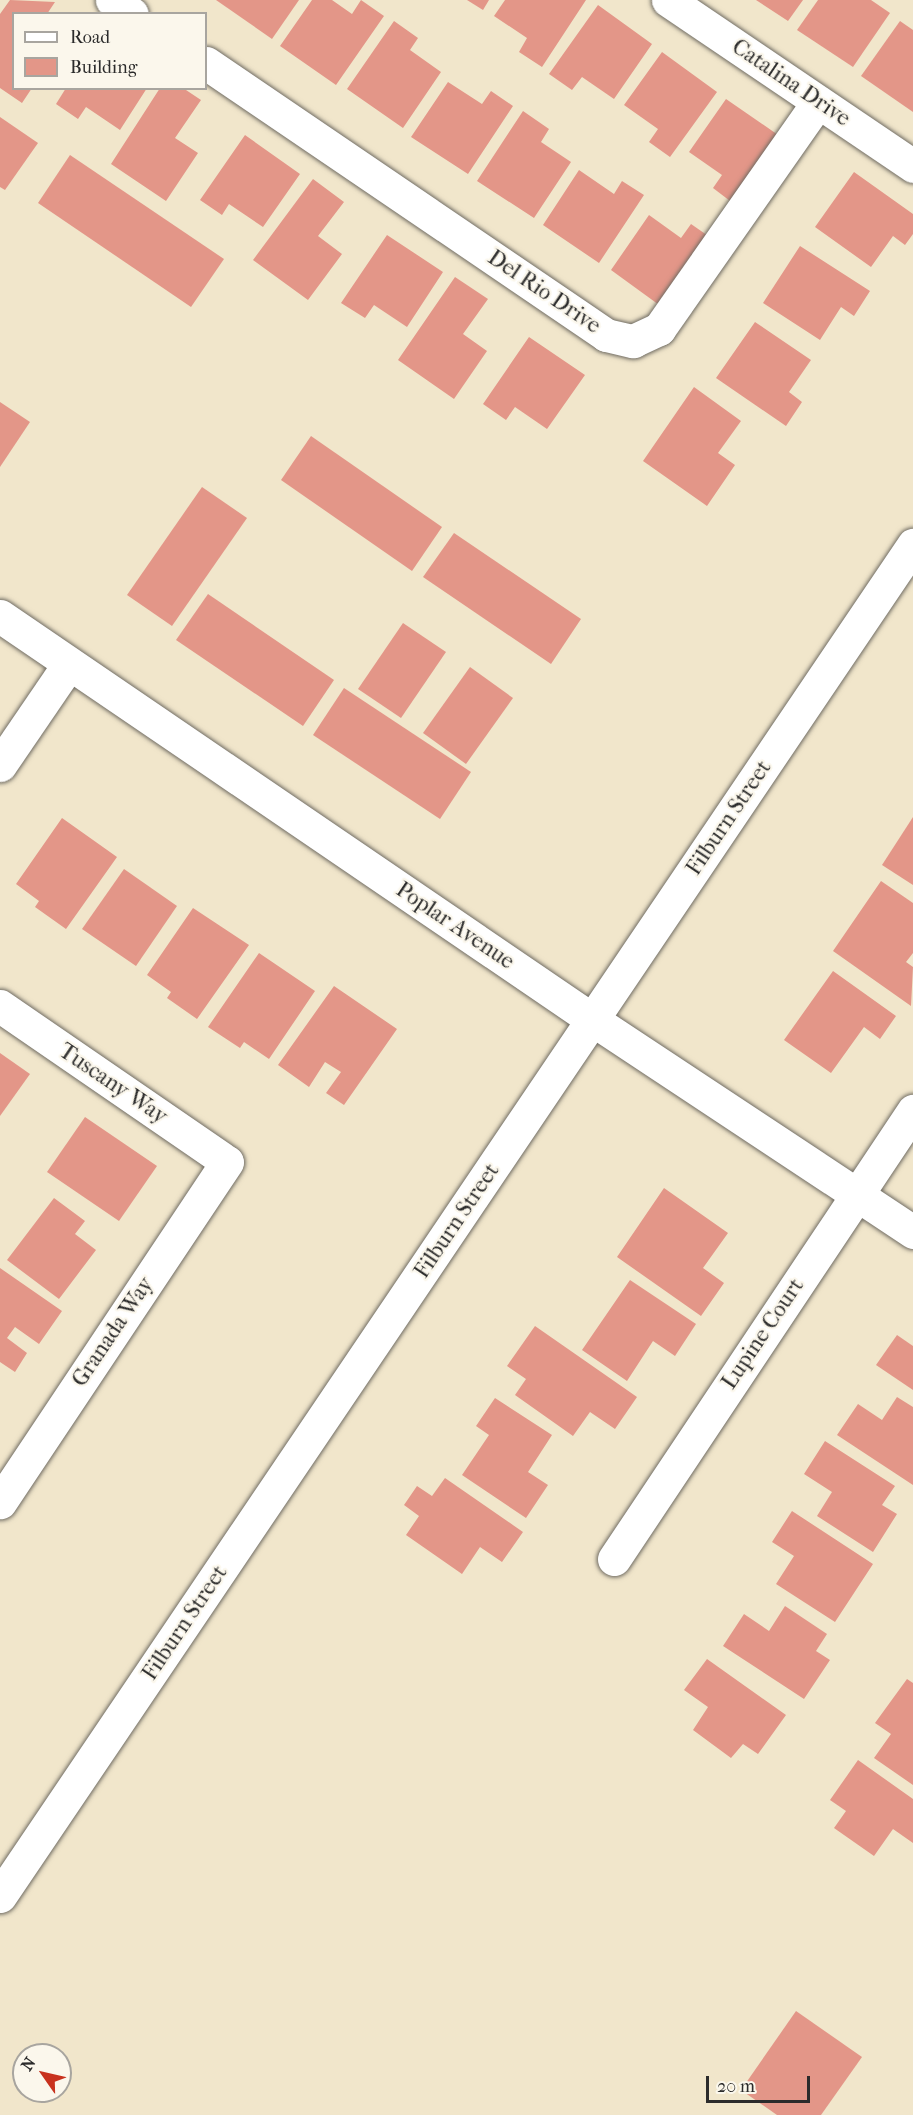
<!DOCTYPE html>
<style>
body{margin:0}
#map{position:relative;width:913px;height:2115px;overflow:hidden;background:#f1e6cb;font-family:"IM FELL French Canon",serif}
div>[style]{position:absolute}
.building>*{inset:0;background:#e39688}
.roads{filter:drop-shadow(0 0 2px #706c63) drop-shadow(0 0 2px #706c63)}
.minor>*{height:33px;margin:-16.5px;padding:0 16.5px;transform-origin:16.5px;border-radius:16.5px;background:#fff}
.tertiary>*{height:33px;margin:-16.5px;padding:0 16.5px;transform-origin:16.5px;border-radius:16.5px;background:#fff}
span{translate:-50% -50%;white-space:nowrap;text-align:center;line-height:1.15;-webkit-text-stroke:4.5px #fbf7ec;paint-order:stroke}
.street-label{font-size:22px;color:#2b2b2b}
.legend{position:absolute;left:12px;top:12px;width:195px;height:78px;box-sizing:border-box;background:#fbf7ec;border:2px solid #a8a59f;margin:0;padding:8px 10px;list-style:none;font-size:18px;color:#2b2b2b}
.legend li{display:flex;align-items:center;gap:12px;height:30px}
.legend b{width:30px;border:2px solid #a8a59f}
.north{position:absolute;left:12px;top:2043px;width:60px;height:60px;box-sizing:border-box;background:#fbf7ec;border:2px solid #a8a59f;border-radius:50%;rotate:304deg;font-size:16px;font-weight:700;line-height:24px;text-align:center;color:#2b2b2b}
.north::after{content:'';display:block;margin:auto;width:21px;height:27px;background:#c8321e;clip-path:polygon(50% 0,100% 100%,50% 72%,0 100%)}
.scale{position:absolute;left:706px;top:2076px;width:104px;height:27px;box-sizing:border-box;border:3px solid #2b2b2b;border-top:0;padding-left:8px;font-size:18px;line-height:21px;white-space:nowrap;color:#2b2b2b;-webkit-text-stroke:4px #fbf7ec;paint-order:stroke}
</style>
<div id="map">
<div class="building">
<div style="clip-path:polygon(10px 0,55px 2px,47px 14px,14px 14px,14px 88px,32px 88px,22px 103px,0 88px,0 14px)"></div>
<div style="clip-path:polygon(216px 0,299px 0,272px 39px)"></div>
<div style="clip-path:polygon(312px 0,332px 0,352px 14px,361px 0,384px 16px,336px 85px,280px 46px)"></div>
<div style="clip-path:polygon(467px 0,489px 0,483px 10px)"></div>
<div style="clip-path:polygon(505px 0,586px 0,542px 67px,519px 52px,527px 38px,494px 16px)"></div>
<div style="clip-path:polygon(756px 0,803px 0,788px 21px)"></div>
<div style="clip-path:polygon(818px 0,871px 0,890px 13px,853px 67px,797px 30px)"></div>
<div style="clip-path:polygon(598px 5px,652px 44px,614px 99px,582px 77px,572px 90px,549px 74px)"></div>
<div style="clip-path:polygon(394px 21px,418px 38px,410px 50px,441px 72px,403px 128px,347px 89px)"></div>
<div style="clip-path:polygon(900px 21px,913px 30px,913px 112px,861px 76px)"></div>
<div style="clip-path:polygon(662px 52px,717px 92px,670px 157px,649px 142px,658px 129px,624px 105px)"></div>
<div style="clip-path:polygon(448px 82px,482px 104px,491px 91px,513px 106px,468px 174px,411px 137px)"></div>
<div style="clip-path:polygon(66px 88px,147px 88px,120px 130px,86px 107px,78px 119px,56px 104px)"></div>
<div style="clip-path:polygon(160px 88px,183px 88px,201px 100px,175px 138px,198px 153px,166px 201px,111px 164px)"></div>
<div style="clip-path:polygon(726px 99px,781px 137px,734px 204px,713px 188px,722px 175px,689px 152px)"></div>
<div style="clip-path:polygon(523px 111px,549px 129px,541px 142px,571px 162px,534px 218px,477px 181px)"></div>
<div style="clip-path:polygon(0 117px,38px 143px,5px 190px,0 187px)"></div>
<div style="clip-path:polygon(245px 135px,300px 174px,263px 227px,229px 204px,222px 215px,200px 200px)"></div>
<div style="clip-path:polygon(70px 155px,224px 259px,191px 307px,38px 203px)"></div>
<div style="clip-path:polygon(579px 170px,614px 194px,622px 181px,644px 195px,599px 263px,543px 225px)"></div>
<div style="clip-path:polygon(854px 172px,913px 214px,913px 234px,905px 245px,893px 236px,871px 267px,815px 227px)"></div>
<div style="clip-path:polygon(313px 179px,344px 202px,318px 236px,342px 254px,308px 300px,253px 260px)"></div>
<div style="clip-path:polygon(649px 215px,681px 238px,691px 224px,714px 240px,666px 310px,611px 270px)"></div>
<div style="clip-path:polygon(387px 235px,443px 272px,407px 327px,374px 305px,365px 318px,341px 303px)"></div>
<div style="clip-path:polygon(800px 246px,870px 291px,854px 316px,841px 307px,820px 340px,763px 303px)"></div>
<div style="clip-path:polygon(455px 277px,488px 299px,463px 334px,487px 351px,454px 399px,398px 360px)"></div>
<div style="clip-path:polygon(755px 322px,811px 360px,789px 392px,802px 402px,786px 426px,716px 378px)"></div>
<div style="clip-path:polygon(529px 337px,585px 375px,547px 429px,515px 407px,506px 420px,483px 404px)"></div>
<div style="clip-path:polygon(694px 387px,741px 421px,718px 453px,735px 465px,707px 506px,643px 461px)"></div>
<div style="clip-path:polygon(0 402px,30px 422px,0 467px)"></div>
<div style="clip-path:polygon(311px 436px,442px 527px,412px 571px,281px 480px)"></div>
<div style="clip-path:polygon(202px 487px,247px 518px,172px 626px,127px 595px)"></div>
<div style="clip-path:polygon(454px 533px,581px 619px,551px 664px,423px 577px)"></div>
<div style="clip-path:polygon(208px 594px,334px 680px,303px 726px,176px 640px)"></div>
<div style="clip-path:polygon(403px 623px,446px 652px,401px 718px,358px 689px)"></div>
<div style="clip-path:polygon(470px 667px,513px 698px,466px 764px,423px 733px)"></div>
<div style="clip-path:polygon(344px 688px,471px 772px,440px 819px,313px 735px)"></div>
<div style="clip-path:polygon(913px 817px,913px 885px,882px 865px)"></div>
<div style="clip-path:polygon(62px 818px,117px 857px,66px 929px,35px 907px,39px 901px,16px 884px)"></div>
<div style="clip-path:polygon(124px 869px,177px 906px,136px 966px,82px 929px)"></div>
<div style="clip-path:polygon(881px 881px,913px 903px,913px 953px,906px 962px,913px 967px,911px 1006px,833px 951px)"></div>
<div style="clip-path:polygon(193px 908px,249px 945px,197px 1019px,167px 998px,171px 992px,147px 975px)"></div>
<div style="clip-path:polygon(259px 953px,315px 991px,269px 1059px,244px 1042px,240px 1048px,208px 1027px)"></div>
<div style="clip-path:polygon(833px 971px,896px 1016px,880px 1039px,864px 1027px,831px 1073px,784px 1040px)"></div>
<div style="clip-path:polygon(334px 986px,397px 1029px,344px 1105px,326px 1093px,341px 1072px,325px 1062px,309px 1087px,278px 1065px)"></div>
<div style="clip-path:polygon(0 1053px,30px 1074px,0 1116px)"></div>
<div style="clip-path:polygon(85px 1117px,157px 1166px,119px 1221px,47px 1172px)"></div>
<div style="clip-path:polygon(664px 1188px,728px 1233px,703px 1268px,724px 1283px,701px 1316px,617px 1257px)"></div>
<div style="clip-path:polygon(54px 1198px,85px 1221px,75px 1234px,96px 1250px,59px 1299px,7px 1260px)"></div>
<div style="clip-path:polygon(0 1268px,62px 1311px,39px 1344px,15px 1327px,7px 1338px,27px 1353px,15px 1372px,0 1362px)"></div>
<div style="clip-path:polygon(630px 1280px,696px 1324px,675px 1356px,653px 1341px,627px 1381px,582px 1350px)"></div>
<div style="clip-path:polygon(535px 1326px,637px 1397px,615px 1429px,590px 1412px,573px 1436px,515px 1395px,526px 1379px,507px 1366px)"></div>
<div style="clip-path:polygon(897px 1335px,913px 1346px,913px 1390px,876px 1365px)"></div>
<div style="clip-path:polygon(897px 1397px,913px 1407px,913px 1485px,837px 1435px,858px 1404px,882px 1420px)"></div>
<div style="clip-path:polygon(495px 1398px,552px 1435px,528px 1472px,548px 1485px,526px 1518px,462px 1475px,489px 1435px,476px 1426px)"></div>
<div style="clip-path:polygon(825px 1441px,895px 1486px,882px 1505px,897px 1514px,873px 1552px,817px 1516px,832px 1492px,804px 1474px)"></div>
<div style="clip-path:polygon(445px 1478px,523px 1532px,502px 1562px,480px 1547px,462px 1574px,406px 1535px,419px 1516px,404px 1505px,417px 1486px,432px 1496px)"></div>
<div style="clip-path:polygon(792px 1511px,873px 1564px,835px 1622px,776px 1584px,794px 1556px,772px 1542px)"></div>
<div style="clip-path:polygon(785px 1606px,827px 1634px,816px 1651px,830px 1660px,804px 1699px,723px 1646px,744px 1614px,769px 1631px)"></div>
<div style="clip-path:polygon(707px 1659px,786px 1715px,758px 1754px,743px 1744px,731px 1758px,693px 1730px,708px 1707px,684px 1690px)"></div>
<div style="clip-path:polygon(907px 1679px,913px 1683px,913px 1785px,874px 1758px,891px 1734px,875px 1723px)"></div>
<div style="clip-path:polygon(858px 1760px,913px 1799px,913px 1843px,893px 1829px,874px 1856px,834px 1828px,846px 1811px,830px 1800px)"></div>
<div style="clip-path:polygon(796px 2011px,862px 2057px,821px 2115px,777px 2115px,741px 2090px)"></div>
</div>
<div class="roads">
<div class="minor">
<div style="left:112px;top:0;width:24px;rotate:35deg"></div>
<div style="left:668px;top:0;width:296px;rotate:34.1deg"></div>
<div style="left:206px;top:63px;width:484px;rotate:34.2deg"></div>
<div style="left:606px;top:335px;width:28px;rotate:13deg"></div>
<div style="left:633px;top:341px;width:29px;rotate:-25deg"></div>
<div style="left:659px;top:329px;width:277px;rotate:-55deg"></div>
<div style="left:0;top:765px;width:122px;rotate:-55.7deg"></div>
<div style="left:0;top:1006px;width:275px;rotate:34.5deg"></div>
<div style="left:227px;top:1162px;width:409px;rotate:123.7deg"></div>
<div style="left:593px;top:1020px;width:384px;rotate:33.5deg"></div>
<div style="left:614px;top:1559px;width:539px;rotate:-56.28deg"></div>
</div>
<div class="tertiary">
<div style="left:0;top:616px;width:718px;rotate:34.27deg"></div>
<div style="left:0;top:1896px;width:1631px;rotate:-55.95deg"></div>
</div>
</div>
<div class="street-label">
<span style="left:791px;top:83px;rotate:34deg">Catalina Drive</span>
<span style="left:544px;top:292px;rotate:34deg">Del Rio Drive</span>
<span style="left:729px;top:818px;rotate:-56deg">Filburn Street</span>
<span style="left:455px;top:926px;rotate:34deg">Poplar Avenue</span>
<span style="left:113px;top:1084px;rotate:34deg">Tuscany Way</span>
<span style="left:457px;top:1221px;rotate:-56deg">Filburn Street</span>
<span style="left:113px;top:1332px;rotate:-56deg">Granada Way</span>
<span style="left:763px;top:1334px;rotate:-56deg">Lupine Court</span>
<span style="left:185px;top:1623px;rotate:-56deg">Filburn Street</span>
</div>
<ul class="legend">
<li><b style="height:8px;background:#fff"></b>Road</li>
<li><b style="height:16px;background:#e39688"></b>Building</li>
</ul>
<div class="north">N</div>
<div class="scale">20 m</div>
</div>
